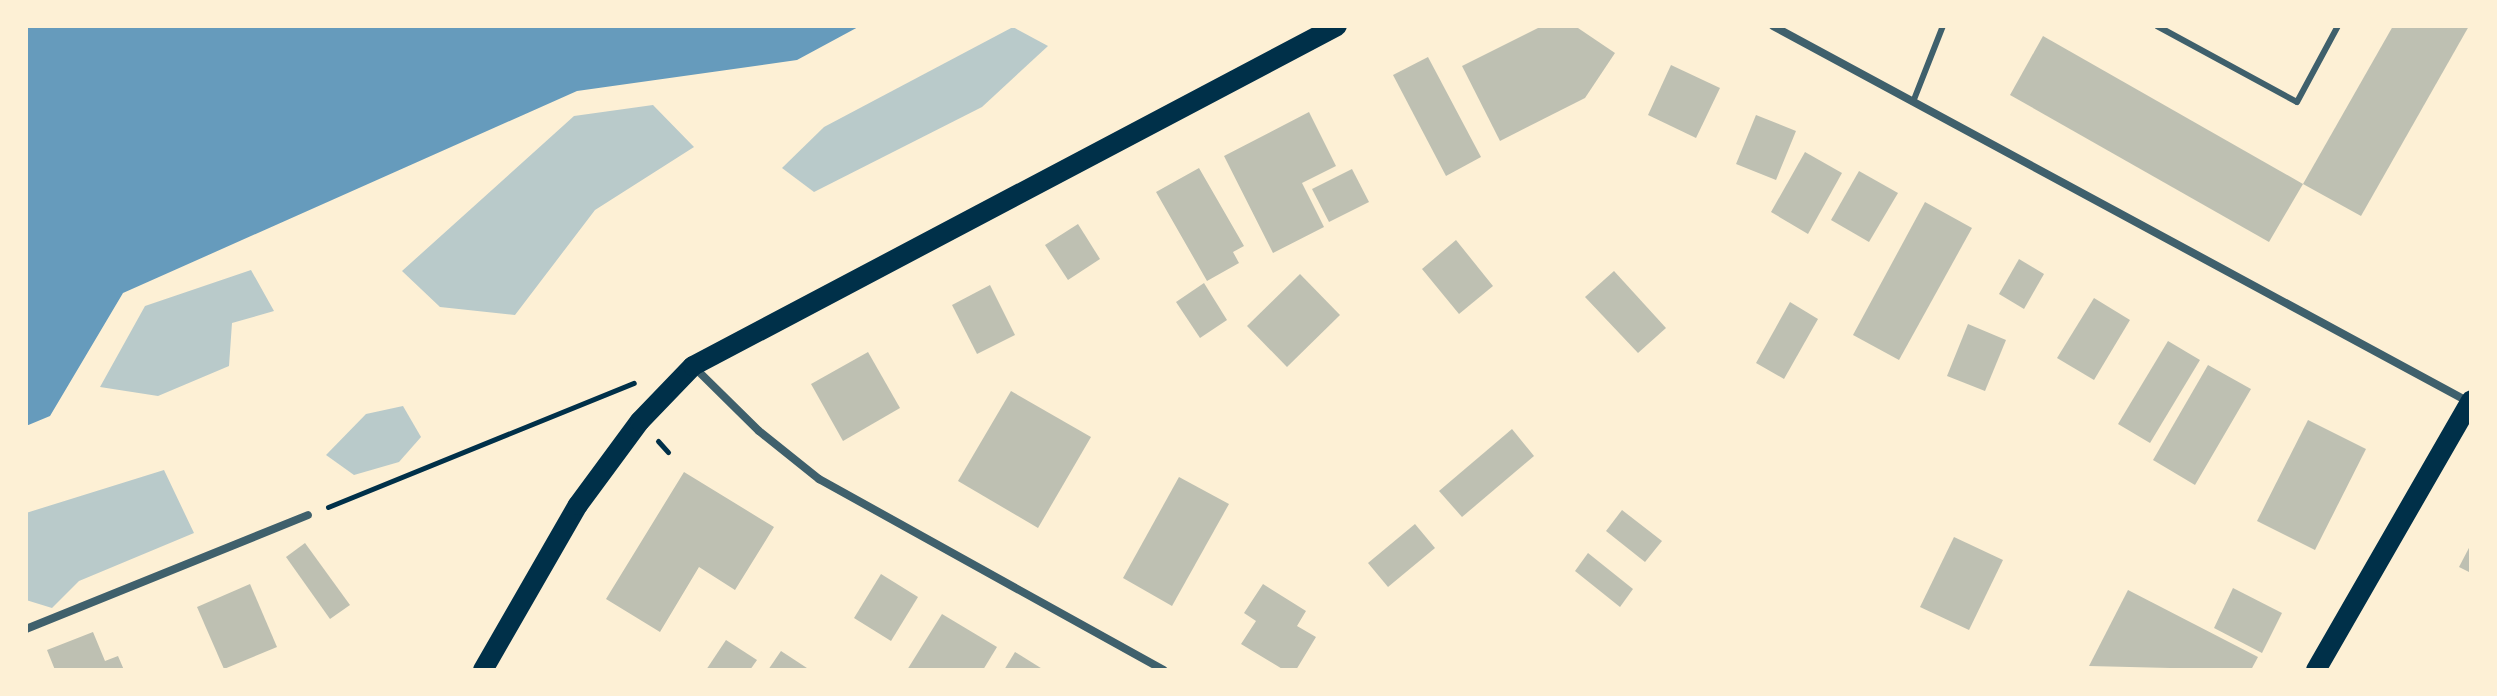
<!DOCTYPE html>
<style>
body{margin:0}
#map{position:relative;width:2497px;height:696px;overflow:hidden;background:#fdf0d5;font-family:"Roboto Condensed",sans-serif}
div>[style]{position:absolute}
.green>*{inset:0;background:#b9caca}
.water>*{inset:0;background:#669bbc}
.building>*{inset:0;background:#bec0b2}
.path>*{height:5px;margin:-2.5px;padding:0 2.5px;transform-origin:2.5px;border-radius:2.5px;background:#003049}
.service>*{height:6px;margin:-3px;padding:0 3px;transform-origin:3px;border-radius:3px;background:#3f606c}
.minor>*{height:8px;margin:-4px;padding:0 4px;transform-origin:4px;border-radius:4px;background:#3f606c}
.primary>*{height:20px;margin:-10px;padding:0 10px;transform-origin:10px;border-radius:10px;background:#003049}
span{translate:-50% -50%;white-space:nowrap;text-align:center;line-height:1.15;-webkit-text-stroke:7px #fdf0d5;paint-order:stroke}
.frame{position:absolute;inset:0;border:28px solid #fdf0d5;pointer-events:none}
</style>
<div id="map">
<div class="green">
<div style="clip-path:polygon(1013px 27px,1048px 46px,982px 107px,814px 192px,782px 168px,824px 127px)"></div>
<div style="clip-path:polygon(653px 105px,694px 147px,595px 210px,515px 315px,440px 307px,402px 271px,574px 116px)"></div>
<div style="clip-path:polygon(251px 270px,274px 311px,232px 323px,229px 366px,158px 396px,100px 387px,145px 306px)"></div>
<div style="clip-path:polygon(403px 406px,421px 437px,399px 462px,354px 475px,326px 455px,366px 414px)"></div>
<div style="clip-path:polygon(164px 470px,194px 533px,79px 581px,52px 608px,26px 600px,26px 513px)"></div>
</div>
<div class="water">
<div style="clip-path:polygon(26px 26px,860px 26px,797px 60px,577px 91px,123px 293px,50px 416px,26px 426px)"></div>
</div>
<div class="building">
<div style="clip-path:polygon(1542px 26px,1578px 28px,1615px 53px,1585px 98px,1500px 141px,1462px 66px)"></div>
<div style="clip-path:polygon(2393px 26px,2469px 26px,2361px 216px,2303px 184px)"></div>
<div style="clip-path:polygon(2043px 36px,2303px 184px,2269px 242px,2010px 95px)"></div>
<div style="clip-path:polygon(1428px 57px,1481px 157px,1446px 176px,1393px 75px)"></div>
<div style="clip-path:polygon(1671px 65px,1720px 88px,1696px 138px,1648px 115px)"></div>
<div style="clip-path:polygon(1309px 112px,1336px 166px,1302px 183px,1324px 227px,1273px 253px,1224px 156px)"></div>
<div style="clip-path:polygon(1756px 115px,1796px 131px,1776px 180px,1736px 164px)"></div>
<div style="clip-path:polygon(1805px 152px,1842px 173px,1808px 234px,1771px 212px)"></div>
<div style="clip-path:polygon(1199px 168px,1244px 246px,1233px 252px,1239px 263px,1207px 281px,1156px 192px)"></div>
<div style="clip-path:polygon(1352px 169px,1369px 202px,1329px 222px,1312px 189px)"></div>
<div style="clip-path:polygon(1859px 171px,1898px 193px,1869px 242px,1831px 220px)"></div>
<div style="clip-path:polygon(1925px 202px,1972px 228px,1899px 360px,1853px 335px)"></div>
<div style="clip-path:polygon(1078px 224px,1100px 259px,1068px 280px,1045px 245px)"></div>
<div style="clip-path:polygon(1456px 240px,1493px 286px,1459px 314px,1422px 269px)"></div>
<div style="clip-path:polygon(2019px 259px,2044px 274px,2024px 309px,1999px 294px)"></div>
<div style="clip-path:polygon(1614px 271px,1666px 328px,1638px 353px,1585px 297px)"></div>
<div style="clip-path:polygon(1300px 274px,1340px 315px,1287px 367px,1247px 326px)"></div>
<div style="clip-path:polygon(1204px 283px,1227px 320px,1200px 338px,1176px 302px)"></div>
<div style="clip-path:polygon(990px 285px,1015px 335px,977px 354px,952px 305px)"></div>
<div style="clip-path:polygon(2094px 298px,2130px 320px,2094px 380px,2057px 358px)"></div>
<div style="clip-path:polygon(1790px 302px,1818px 319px,1784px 379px,1756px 363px)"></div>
<div style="clip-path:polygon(1968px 324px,2006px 340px,1985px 391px,1947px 376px)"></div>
<div style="clip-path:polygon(2168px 341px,2200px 360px,2150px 443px,2118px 424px)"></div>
<div style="clip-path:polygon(868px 352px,900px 408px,843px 441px,811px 384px)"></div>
<div style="clip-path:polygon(2208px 365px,2251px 389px,2195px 485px,2153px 460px)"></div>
<div style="clip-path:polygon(1011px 391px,1091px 437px,1038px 528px,958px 481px)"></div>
<div style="clip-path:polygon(2308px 420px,2366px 449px,2315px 550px,2257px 521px)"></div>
<div style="clip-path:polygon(1512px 429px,1534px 456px,1462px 517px,1439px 491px)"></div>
<div style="clip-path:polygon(684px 472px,774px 527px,735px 590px,699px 567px,660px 632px,606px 599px)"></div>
<div style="clip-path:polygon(1179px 477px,1229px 504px,1172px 606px,1123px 578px)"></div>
<div style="clip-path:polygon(1622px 510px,1662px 541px,1645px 562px,1606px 531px)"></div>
<div style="clip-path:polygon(1415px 524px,1435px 548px,1388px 587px,1368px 563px)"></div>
<div style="clip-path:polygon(1954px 537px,2003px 560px,1969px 630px,1920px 607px)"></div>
<div style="clip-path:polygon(305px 543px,350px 605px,330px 619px,286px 557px)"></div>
<div style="clip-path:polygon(2471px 544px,2471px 573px,2459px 567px)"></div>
<div style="clip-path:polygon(1588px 553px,1633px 589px,1620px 607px,1575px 571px)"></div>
<div style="clip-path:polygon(881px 574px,918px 597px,891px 641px,854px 618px)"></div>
<div style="clip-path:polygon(250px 584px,277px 647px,224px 669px,197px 607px)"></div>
<div style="clip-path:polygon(1263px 584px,1306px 611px,1297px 626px,1316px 637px,1296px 670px,1284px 670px,1241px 644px,1256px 621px,1244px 613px)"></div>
<div style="clip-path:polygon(2233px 588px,2282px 613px,2262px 653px,2214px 628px)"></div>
<div style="clip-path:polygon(2128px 590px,2258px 657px,2251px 670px,2089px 666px)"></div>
<div style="clip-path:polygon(942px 614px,997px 647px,983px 670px,907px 670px)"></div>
<div style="clip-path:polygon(93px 632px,105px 661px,118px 656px,124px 670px,55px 670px,47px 650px)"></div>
<div style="clip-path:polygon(726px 640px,757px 660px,750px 670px,706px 670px)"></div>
<div style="clip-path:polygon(781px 651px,810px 670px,768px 670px)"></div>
<div style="clip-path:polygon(1015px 652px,1044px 670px,1004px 670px)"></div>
</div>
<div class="path">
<div style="left:658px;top:441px;width:15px;rotate:48deg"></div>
<div style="left:328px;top:507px;width:330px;rotate:-22.1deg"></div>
</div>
<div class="service">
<div style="left:2157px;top:26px;width:159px;rotate:28.5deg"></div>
<div style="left:2297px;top:102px;width:86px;rotate:-61.7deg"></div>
<div style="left:1913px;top:102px;width:82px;rotate:-68.5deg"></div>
</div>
<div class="minor">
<div style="left:1773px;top:26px;width:791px;rotate:28.38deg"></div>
<div style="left:694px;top:367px;width:91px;rotate:44.6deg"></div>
<div style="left:759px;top:431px;width:77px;rotate:38.7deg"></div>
<div style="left:819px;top:479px;width:394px;rotate:29deg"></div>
<div style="left:26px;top:629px;width:304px;rotate:-22deg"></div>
</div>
<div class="primary">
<div style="left:483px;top:670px;width:190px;rotate:-60.1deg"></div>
<div style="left:578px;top:505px;width:104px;rotate:-53.6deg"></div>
<div style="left:640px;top:421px;width:76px;rotate:-46.1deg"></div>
<div style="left:693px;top:366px;width:728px;rotate:-27.83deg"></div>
<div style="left:2316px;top:670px;width:311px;rotate:-60.1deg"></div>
</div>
<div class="frame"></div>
</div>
